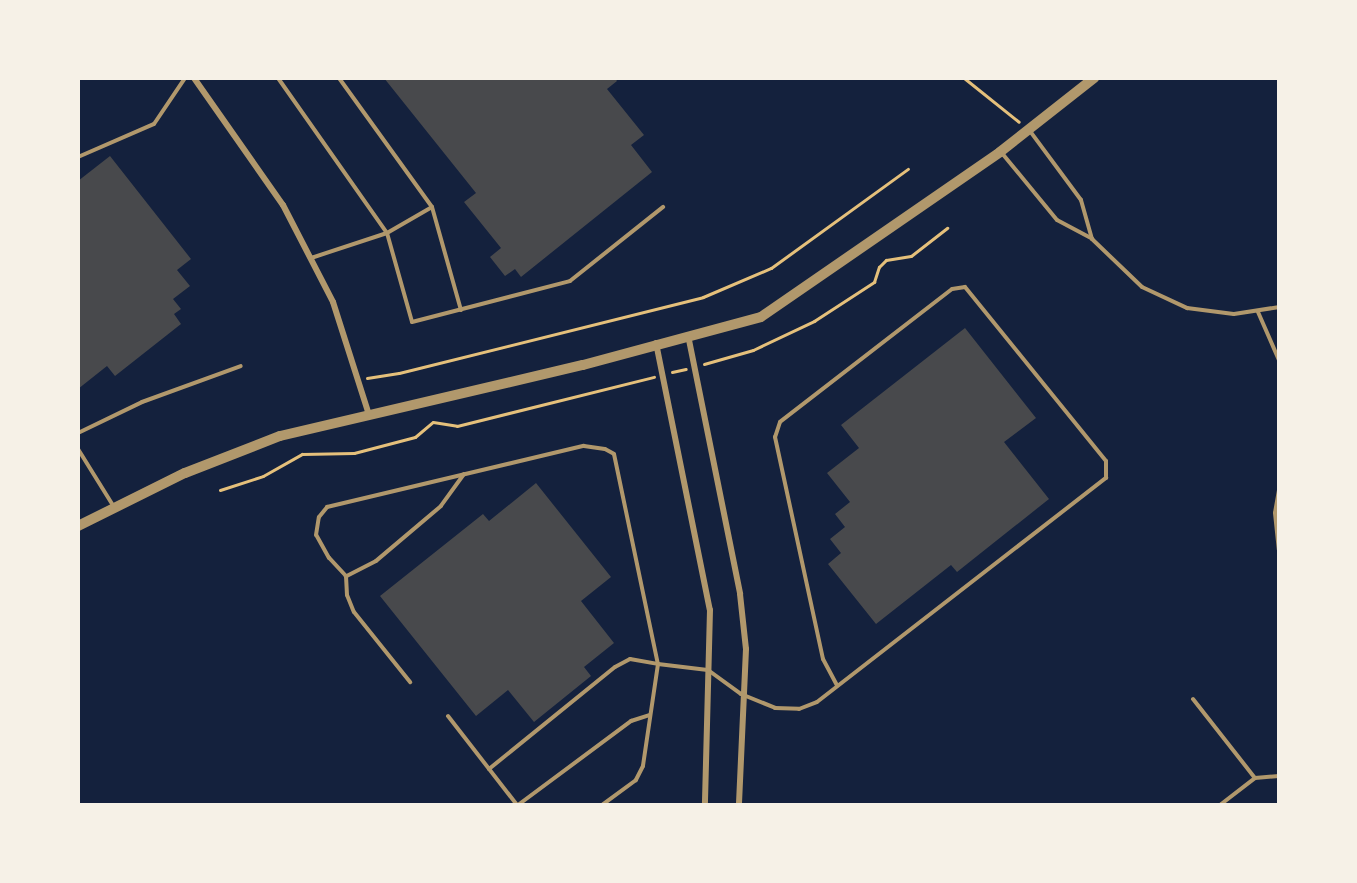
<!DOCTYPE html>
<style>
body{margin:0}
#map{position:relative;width:1357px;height:883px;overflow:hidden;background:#14213d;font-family:Figtree,sans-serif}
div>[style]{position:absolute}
.building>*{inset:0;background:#48494c}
.path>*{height:3px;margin:-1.5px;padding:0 1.5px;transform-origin:1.5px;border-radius:1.5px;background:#e5c07b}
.service>*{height:4px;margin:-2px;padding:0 2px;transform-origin:2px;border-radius:2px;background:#b1986c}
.minor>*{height:6px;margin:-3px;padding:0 3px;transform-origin:3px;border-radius:3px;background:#b1986c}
.tertiary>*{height:10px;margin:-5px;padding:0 5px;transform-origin:5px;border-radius:5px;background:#b1986c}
span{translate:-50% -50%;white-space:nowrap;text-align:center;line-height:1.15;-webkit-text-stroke:6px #f6f1e7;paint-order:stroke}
.frame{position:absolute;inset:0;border:80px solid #f6f1e7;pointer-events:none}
</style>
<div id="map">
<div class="building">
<div style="clip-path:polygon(384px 78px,615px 78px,617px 81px,607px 89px,644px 135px,631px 145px,652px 172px,521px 277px,515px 269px,505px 276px,490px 257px,501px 248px,464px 202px,476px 193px)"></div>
<div style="clip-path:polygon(110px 156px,191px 259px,177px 270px,190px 286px,173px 299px,181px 309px,174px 314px,181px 324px,115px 376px,107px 366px,78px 389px,78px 181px)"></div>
<div style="clip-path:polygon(965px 328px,1036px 418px,1004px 442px,1049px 499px,957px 572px,951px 565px,876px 624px,828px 564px,841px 553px,830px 539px,845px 527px,835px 514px,850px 502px,827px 473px,859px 448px,841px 425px)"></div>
<div style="clip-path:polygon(536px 483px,611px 577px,581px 601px,614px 643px,584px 667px,591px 676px,534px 722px,508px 690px,476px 716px,380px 596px,483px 514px,489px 521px)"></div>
</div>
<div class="path">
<div style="left:964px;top:78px;width:70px;rotate:38.7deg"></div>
<div style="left:704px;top:364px;width:51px;rotate:-15.9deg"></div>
<div style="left:753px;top:350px;width:68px;rotate:-25.4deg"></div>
<div style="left:814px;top:321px;width:72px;rotate:-33deg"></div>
<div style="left:874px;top:282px;width:16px;rotate:-72deg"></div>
<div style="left:879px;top:267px;width:10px;rotate:-45deg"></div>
<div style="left:886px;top:260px;width:25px;rotate:-9deg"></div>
<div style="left:911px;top:256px;width:46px;rotate:-37.9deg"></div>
<div style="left:672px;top:372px;width:14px;rotate:-12deg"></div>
<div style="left:367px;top:378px;width:32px;rotate:-9deg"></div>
<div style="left:399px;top:373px;width:313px;rotate:-14deg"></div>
<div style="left:703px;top:297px;width:74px;rotate:-23.1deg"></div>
<div style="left:771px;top:268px;width:169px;rotate:-35.9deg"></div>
<div style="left:220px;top:490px;width:45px;rotate:-18deg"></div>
<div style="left:263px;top:476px;width:45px;rotate:-29.4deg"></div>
<div style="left:302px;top:454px;width:52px;rotate:-1.1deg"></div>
<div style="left:354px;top:453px;width:63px;rotate:-14.7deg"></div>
<div style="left:415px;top:437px;width:23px;rotate:-40deg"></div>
<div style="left:433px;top:422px;width:24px;rotate:9deg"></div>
<div style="left:457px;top:426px;width:203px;rotate:-14deg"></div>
</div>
<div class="service">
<div style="left:278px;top:78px;width:189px;rotate:54.9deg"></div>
<div style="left:387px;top:233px;width:52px;rotate:-30deg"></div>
<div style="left:339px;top:78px;width:159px;rotate:54.2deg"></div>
<div style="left:432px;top:207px;width:107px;rotate:74.3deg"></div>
<div style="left:1001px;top:152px;width:88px;rotate:50.5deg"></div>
<div style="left:1057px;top:220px;width:40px;rotate:28deg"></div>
<div style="left:1092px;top:239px;width:41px;rotate:-105.8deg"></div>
<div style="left:1081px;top:200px;width:86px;rotate:-126.5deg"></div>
<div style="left:78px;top:157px;width:83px;rotate:-23.5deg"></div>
<div style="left:154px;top:124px;width:55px;rotate:-56deg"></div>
<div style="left:1092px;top:239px;width:69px;rotate:43.8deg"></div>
<div style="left:1142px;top:287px;width:50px;rotate:25deg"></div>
<div style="left:1187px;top:308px;width:47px;rotate:7.3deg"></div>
<div style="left:1234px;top:314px;width:46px;rotate:-8.8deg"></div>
<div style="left:311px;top:258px;width:80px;rotate:-18.2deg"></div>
<div style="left:387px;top:233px;width:92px;rotate:74.3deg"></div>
<div style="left:412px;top:322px;width:163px;rotate:-14.5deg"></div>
<div style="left:570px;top:281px;width:119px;rotate:-38.5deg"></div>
<div style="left:1258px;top:312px;width:52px;rotate:66.4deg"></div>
<div style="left:78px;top:433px;width:71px;rotate:-25.8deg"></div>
<div style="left:142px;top:402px;width:105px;rotate:-20deg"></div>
<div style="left:78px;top:449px;width:68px;rotate:58.2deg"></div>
<div style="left:464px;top:474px;width:39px;rotate:126deg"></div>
<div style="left:441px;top:506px;width:85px;rotate:139.8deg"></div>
<div style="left:376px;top:561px;width:34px;rotate:153deg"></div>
<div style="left:346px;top:576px;width:25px;rotate:-133deg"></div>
<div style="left:329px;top:558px;width:26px;rotate:-119deg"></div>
<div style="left:316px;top:535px;width:18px;rotate:-81deg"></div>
<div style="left:319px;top:517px;width:13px;rotate:-51deg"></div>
<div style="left:327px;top:507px;width:264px;rotate:-13.4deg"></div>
<div style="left:584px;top:446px;width:21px;rotate:8deg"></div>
<div style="left:605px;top:449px;width:10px;rotate:29deg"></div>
<div style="left:614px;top:454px;width:215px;rotate:78.2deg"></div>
<div style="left:658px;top:664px;width:50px;rotate:6.8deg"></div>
<div style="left:708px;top:670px;width:41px;rotate:36deg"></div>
<div style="left:741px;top:694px;width:37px;rotate:22deg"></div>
<div style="left:775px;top:708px;width:24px;rotate:2deg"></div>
<div style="left:799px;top:709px;width:19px;rotate:-21deg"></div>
<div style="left:817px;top:702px;width:366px;rotate:-37.8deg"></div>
<div style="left:1106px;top:478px;width:17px;rotate:-90deg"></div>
<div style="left:1106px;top:461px;width:224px;rotate:-129deg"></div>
<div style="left:965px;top:287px;width:13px;rotate:171deg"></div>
<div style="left:952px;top:289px;width:217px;rotate:142.3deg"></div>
<div style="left:780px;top:422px;width:16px;rotate:108deg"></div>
<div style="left:775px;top:437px;width:227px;rotate:77.8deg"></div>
<div style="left:823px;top:659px;width:30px;rotate:62deg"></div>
<div style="left:1279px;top:490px;width:23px;rotate:100deg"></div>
<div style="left:1275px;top:513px;width:37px;rotate:84deg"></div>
<div style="left:346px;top:576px;width:19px;rotate:87deg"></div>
<div style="left:347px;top:595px;width:18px;rotate:68deg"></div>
<div style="left:354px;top:612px;width:90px;rotate:51.3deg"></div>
<div style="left:1193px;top:699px;width:100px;rotate:51.9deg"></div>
<div style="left:448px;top:716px;width:113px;rotate:52.2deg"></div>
<div style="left:489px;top:769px;width:162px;rotate:-39deg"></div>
<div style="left:615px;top:667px;width:17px;rotate:-28deg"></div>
<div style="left:630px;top:659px;width:28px;rotate:10deg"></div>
<div style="left:658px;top:664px;width:103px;rotate:98.4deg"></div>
<div style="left:643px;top:766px;width:16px;rotate:117deg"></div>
<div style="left:636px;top:780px;width:42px;rotate:143.7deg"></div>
<div style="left:518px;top:805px;width:141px;rotate:-36.6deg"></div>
<div style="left:631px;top:721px;width:20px;rotate:-18deg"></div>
<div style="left:1220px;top:805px;width:44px;rotate:-37.6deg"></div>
<div style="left:1255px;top:778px;width:24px;rotate:-5deg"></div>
</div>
<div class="minor">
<div style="left:194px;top:78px;width:155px;rotate:55deg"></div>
<div style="left:283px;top:205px;width:109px;rotate:62.7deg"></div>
<div style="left:333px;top:302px;width:119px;rotate:72.3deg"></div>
<div style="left:688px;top:335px;width:264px;rotate:78.6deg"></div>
<div style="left:740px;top:594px;width:55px;rotate:83.8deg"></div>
<div style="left:746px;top:649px;width:156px;rotate:92.6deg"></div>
<div style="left:656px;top:343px;width:272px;rotate:78.6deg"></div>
<div style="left:710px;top:610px;width:195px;rotate:91.5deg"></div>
</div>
<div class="tertiary">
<div style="left:78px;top:526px;width:119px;rotate:-26.4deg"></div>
<div style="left:185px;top:473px;width:102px;rotate:-21.3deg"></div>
<div style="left:280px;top:436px;width:311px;rotate:-13.2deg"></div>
<div style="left:583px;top:365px;width:184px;rotate:-15.1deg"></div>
<div style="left:761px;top:317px;width:290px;rotate:-34.6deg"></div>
<div style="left:1000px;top:152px;width:120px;rotate:-38.2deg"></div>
</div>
<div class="frame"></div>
</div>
